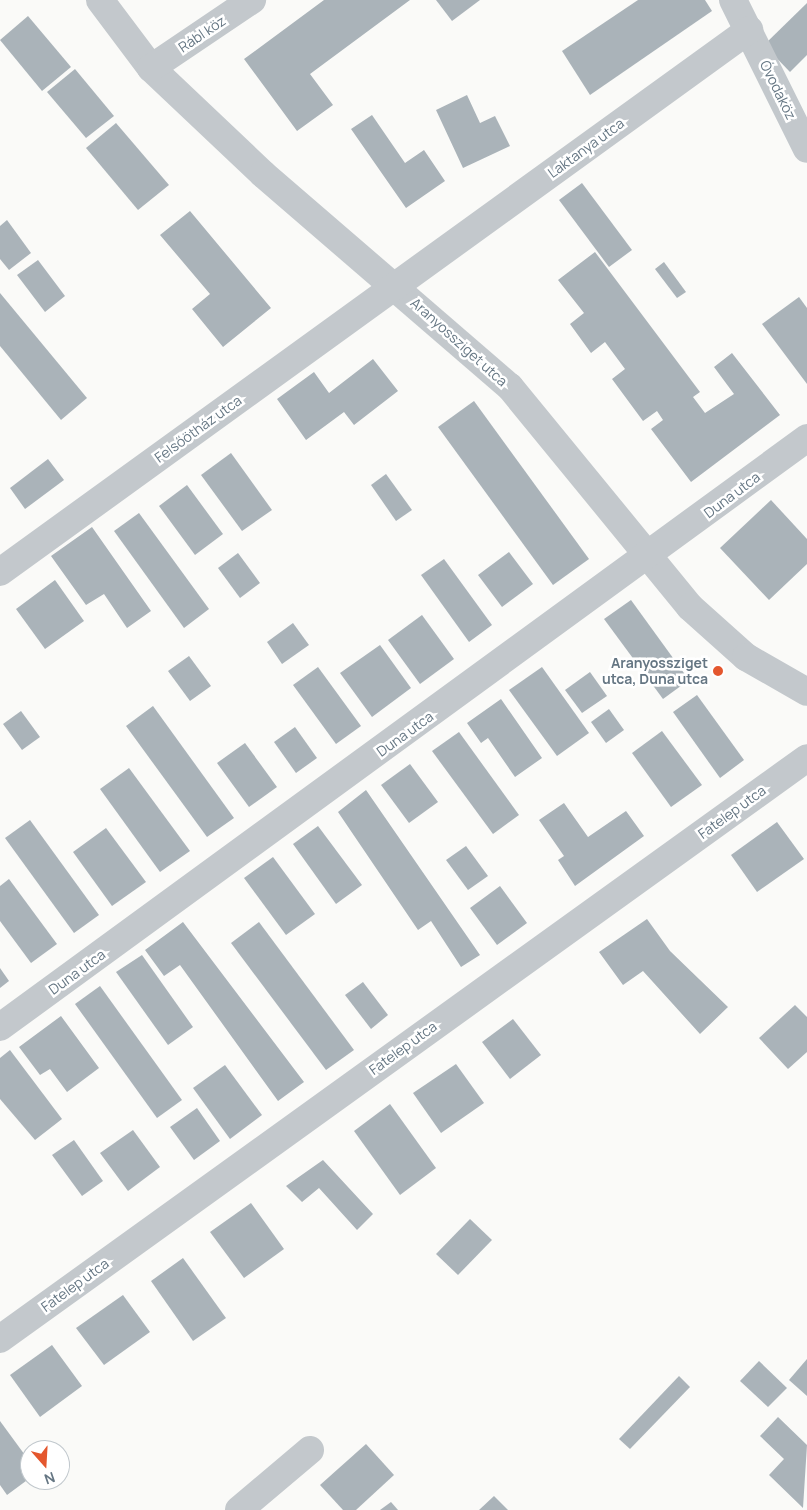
<!DOCTYPE html>
<meta charset="utf-8">
<style>
body{margin:0}
#map{position:relative;width:807px;height:1510px;overflow:hidden;background:#fafaf8;font-family:Manrope,sans-serif}
div>[style]{position:absolute}
.building>*{inset:0;background:#aab3b9}
.street>*{height:28px;margin:-14px;padding:0 14px;transform-origin:14px;border-radius:14px;background:#c3c8cc}
.dots>*{width:14px;height:14px;translate:-50% -50%;box-sizing:border-box;border:2px solid #fff;border-radius:50%}
span{translate:-50% -50%;white-space:nowrap;text-align:center;line-height:1.15;-webkit-text-stroke:5px #fff;paint-order:stroke}
.street-label{font-size:14px;color:#657683}
.poi-label{font-size:14px;color:#657683;font-weight:700}
.right{translate:-100% -50%;text-align:right}
.north{position:absolute;left:20px;top:1440px;width:50px;height:50px;box-sizing:border-box;background:#fff;border:1px solid #c1c8cd;border-radius:50%;rotate:161deg;font-size:14px;font-weight:700;line-height:20px;text-align:center;color:#657683}
.north::after{content:'';display:block;margin:auto;width:18px;height:22px;background:#e4572e;clip-path:polygon(50% 0,100% 100%,50% 72%,0 100%)}
</style>
<div id="map">
<div class="building">
<div style="clip-path:polygon(324px 0,410px 0,310px 74px,333px 105px,297px 131px,244px 59px)"></div>
<div style="clip-path:polygon(436px 0,480px 0,452px 21px)"></div>
<div style="clip-path:polygon(638px 0,705px 0,712px 11px,590px 95px,562px 51px)"></div>
<div style="clip-path:polygon(807px 3px,807px 55px,790px 72px,764px 45px)"></div>
<div style="clip-path:polygon(28px 16px,71px 67px,42px 91px,0 40px)"></div>
<div style="clip-path:polygon(75px 69px,114px 116px,86px 138px,47px 92px)"></div>
<div style="clip-path:polygon(467px 95px,480px 123px,495px 116px,510px 146px,463px 168px,436px 110px)"></div>
<div style="clip-path:polygon(372px 115px,405px 163px,424px 150px,445px 181px,406px 208px,351px 129px)"></div>
<div style="clip-path:polygon(116px 123px,169px 185px,138px 210px,86px 148px)"></div>
<div style="clip-path:polygon(582px 183px,632px 250px,609px 267px,559px 200px)"></div>
<div style="clip-path:polygon(190px 211px,271px 308px,223px 347px,192px 309px,210px 294px,160px 235px)"></div>
<div style="clip-path:polygon(7px 220px,31px 253px,9px 270px,0 259px,0 226px)"></div>
<div style="clip-path:polygon(595px 252px,700px 392px,693px 397px,705px 413px,734px 394px,714px 367px,732px 353px,780px 415px,691px 482px,651px 429px,663px 420px,657px 411px,643px 421px,612px 379px,625px 369px,605px 342px,591px 353px,570px 324px,584px 313px,558px 280px)"></div>
<div style="clip-path:polygon(38px 260px,65px 296px,45px 312px,17px 275px)"></div>
<div style="clip-path:polygon(664px 262px,686px 292px,677px 298px,655px 269px)"></div>
<div style="clip-path:polygon(0 293px,87px 398px,61px 420px,0 346px)"></div>
<div style="clip-path:polygon(799px 297px,807px 308px,807px 384px,762px 324px)"></div>
<div style="clip-path:polygon(373px 359px,398px 391px,354px 425px,344px 412px,306px 440px,277px 399px,314px 372px,329px 393px)"></div>
<div style="clip-path:polygon(474px 401px,589px 559px,553px 585px,438px 427px)"></div>
<div style="clip-path:polygon(231px 453px,272px 510px,242px 531px,201px 475px)"></div>
<div style="clip-path:polygon(48px 459px,64px 480px,25px 509px,10px 488px)"></div>
<div style="clip-path:polygon(386px 474px,412px 510px,396px 521px,371px 485px)"></div>
<div style="clip-path:polygon(187px 485px,223px 534px,195px 555px,159px 506px)"></div>
<div style="clip-path:polygon(771px 500px,807px 539px,807px 564px,769px 600px,720px 548px)"></div>
<div style="clip-path:polygon(139px 513px,209px 609px,184px 628px,114px 531px)"></div>
<div style="clip-path:polygon(92px 527px,151px 611px,127px 628px,104px 594px,86px 605px,51px 556px)"></div>
<div style="clip-path:polygon(509px 552px,533px 584px,502px 607px,478px 575px)"></div>
<div style="clip-path:polygon(238px 553px,260px 583px,240px 598px,218px 568px)"></div>
<div style="clip-path:polygon(444px 559px,492px 625px,469px 642px,421px 575px)"></div>
<div style="clip-path:polygon(55px 580px,84px 621px,45px 649px,16px 609px)"></div>
<div style="clip-path:polygon(631px 600px,689px 680px,663px 699px,604px 619px)"></div>
<div style="clip-path:polygon(422px 615px,454px 659px,420px 684px,388px 640px)"></div>
<div style="clip-path:polygon(293px 623px,309px 645px,282px 664px,267px 642px)"></div>
<div style="clip-path:polygon(380px 645px,411px 688px,372px 717px,340px 673px)"></div>
<div style="clip-path:polygon(189px 656px,211px 686px,190px 701px,168px 671px)"></div>
<div style="clip-path:polygon(318px 667px,361px 726px,336px 744px,293px 685px)"></div>
<div style="clip-path:polygon(542px 667px,589px 733px,557px 756px,509px 690px)"></div>
<div style="clip-path:polygon(590px 672px,607px 696px,582px 713px,565px 690px)"></div>
<div style="clip-path:polygon(697px 695px,744px 760px,720px 778px,673px 712px)"></div>
<div style="clip-path:polygon(501px 699px,542px 758px,515px 777px,488px 738px,481px 743px,467px 723px)"></div>
<div style="clip-path:polygon(153px 706px,234px 818px,207px 837px,126px 726px)"></div>
<div style="clip-path:polygon(609px 709px,624px 730px,606px 743px,591px 722px)"></div>
<div style="clip-path:polygon(21px 711px,40px 737px,22px 750px,3px 724px)"></div>
<div style="clip-path:polygon(295px 727px,317px 758px,296px 773px,274px 742px)"></div>
<div style="clip-path:polygon(662px 731px,702px 785px,671px 807px,632px 753px)"></div>
<div style="clip-path:polygon(459px 732px,519px 815px,493px 834px,432px 751px)"></div>
<div style="clip-path:polygon(245px 743px,277px 787px,249px 807px,217px 763px)"></div>
<div style="clip-path:polygon(410px 764px,438px 802px,409px 823px,381px 785px)"></div>
<div style="clip-path:polygon(129px 768px,190px 851px,160px 872px,100px 789px)"></div>
<div style="clip-path:polygon(366px 790px,480px 955px,461px 967px,431px 921px,418px 930px,338px 812px)"></div>
<div style="clip-path:polygon(564px 803px,588px 837px,626px 811px,644px 836px,575px 886px,558px 860px,564px 856px,539px 820px)"></div>
<div style="clip-path:polygon(30px 820px,99px 915px,74px 933px,5px 838px)"></div>
<div style="clip-path:polygon(777px 822px,804px 859px,757px 892px,731px 855px)"></div>
<div style="clip-path:polygon(318px 826px,362px 885px,336px 904px,293px 844px)"></div>
<div style="clip-path:polygon(106px 828px,146px 882px,112px 906px,73px 852px)"></div>
<div style="clip-path:polygon(466px 846px,488px 876px,468px 890px,446px 860px)"></div>
<div style="clip-path:polygon(273px 857px,315px 914px,286px 935px,244px 878px)"></div>
<div style="clip-path:polygon(9px 879px,57px 944px,31px 963px,0 921px,0 886px)"></div>
<div style="clip-path:polygon(500px 886px,527px 923px,497px 945px,470px 908px)"></div>
<div style="clip-path:polygon(647px 919px,670px 951px,728px 1007px,700px 1034px,643px 971px,623px 985px,599px 952px)"></div>
<div style="clip-path:polygon(183px 922px,304px 1082px,278px 1101px,180px 965px,164px 976px,145px 950px)"></div>
<div style="clip-path:polygon(259px 922px,354px 1050px,326px 1070px,231px 943px)"></div>
<div style="clip-path:polygon(142px 955px,193px 1027px,168px 1045px,116px 972px)"></div>
<div style="clip-path:polygon(0 968px,9px 981px,0 988px)"></div>
<div style="clip-path:polygon(363px 982px,388px 1015px,371px 1029px,345px 995px)"></div>
<div style="clip-path:polygon(100px 986px,182px 1100px,157px 1118px,75px 1004px)"></div>
<div style="clip-path:polygon(795px 1005px,807px 1017px,807px 1052px,788px 1069px,759px 1038px)"></div>
<div style="clip-path:polygon(61px 1016px,99px 1068px,67px 1092px,50px 1069px,40px 1075px,19px 1047px)"></div>
<div style="clip-path:polygon(513px 1019px,541px 1055px,510px 1079px,482px 1042px)"></div>
<div style="clip-path:polygon(10px 1050px,62px 1119px,35px 1140px,0 1099px,0 1058px)"></div>
<div style="clip-path:polygon(456px 1064px,484px 1103px,441px 1133px,413px 1093px)"></div>
<div style="clip-path:polygon(225px 1065px,262px 1115px,230px 1139px,193px 1088px)"></div>
<div style="clip-path:polygon(390px 1104px,436px 1168px,400px 1195px,354px 1131px)"></div>
<div style="clip-path:polygon(197px 1108px,220px 1141px,194px 1160px,170px 1127px)"></div>
<div style="clip-path:polygon(133px 1130px,160px 1167px,128px 1191px,100px 1153px)"></div>
<div style="clip-path:polygon(74px 1140px,103px 1181px,82px 1196px,52px 1155px)"></div>
<div style="clip-path:polygon(323px 1160px,373px 1214px,357px 1230px,319px 1188px,302px 1202px,286px 1186px)"></div>
<div style="clip-path:polygon(251px 1203px,284px 1249px,244px 1278px,210px 1232px)"></div>
<div style="clip-path:polygon(470px 1219px,492px 1240px,458px 1275px,436px 1254px)"></div>
<div style="clip-path:polygon(183px 1258px,226px 1318px,193px 1341px,151px 1281px)"></div>
<div style="clip-path:polygon(123px 1295px,150px 1332px,104px 1365px,76px 1328px)"></div>
<div style="clip-path:polygon(52px 1345px,82px 1386px,40px 1417px,10px 1375px)"></div>
<div style="clip-path:polygon(807px 1359px,807px 1396px,789px 1380px)"></div>
<div style="clip-path:polygon(759px 1361px,787px 1388px,768px 1407px,740px 1381px)"></div>
<div style="clip-path:polygon(679px 1376px,690px 1387px,630px 1449px,619px 1439px)"></div>
<div style="clip-path:polygon(778px 1417px,807px 1445px,803px 1508px,769px 1475px,784px 1459px,760px 1436px)"></div>
<div style="clip-path:polygon(0 1421px,30px 1462px,30px 1478px,7px 1495px,0 1485px)"></div>
<div style="clip-path:polygon(366px 1444px,394px 1475px,356px 1510px,343px 1510px,320px 1485px)"></div>
<div style="clip-path:polygon(494px 1496px,508px 1510px,479px 1510px)"></div>
<div style="clip-path:polygon(391px 1502px,398px 1510px,380px 1510px)"></div>
</div>
<div class="street">
<div style="left:100px;top:0;width:85px;rotate:53.1deg"></div>
<div style="left:151px;top:68px;width:154px;rotate:43.4deg"></div>
<div style="left:263px;top:174px;width:326px;rotate:40.8deg"></div>
<div style="left:510px;top:387px;width:284px;rotate:50.7deg"></div>
<div style="left:690px;top:607px;width:75px;rotate:41.8deg"></div>
<div style="left:746px;top:657px;width:70px;rotate:29.8deg"></div>
<div style="left:733px;top:0;width:166px;rotate:63.6deg"></div>
<div style="left:151px;top:68px;width:122px;rotate:-34deg"></div>
<div style="left:0;top:572px;width:925px;rotate:-35.89deg"></div>
<div style="left:0;top:1027px;width:999px;rotate:-36.12deg"></div>
<div style="left:0;top:1339px;width:994px;rotate:-35.75deg"></div>
<div style="left:239px;top:1510px;width:93px;rotate:-40.2deg"></div>
</div>
<div class="dots">
<div style="left:718px;top:671px;background:#e4572e"></div>
</div>
<div class="street-label">
<span style="left:202px;top:34px;rotate:-34deg">Rábl köz</span>
<span style="left:778px;top:90px;rotate:64deg">Óvodaköz</span>
<span style="left:586px;top:148px;rotate:-36deg">Laktanya utca</span>
<span style="left:459px;top:342px;rotate:42deg">Aranyossziget utca</span>
<span style="left:198px;top:429px;rotate:-36deg">Felsőötház utca</span>
<span style="left:732px;top:495px;rotate:-37deg">Duna utca</span>
<span style="left:405px;top:734px;rotate:-36deg">Duna utca</span>
<span style="left:732px;top:812px;rotate:-36deg">Fatelep utca</span>
<span style="left:77px;top:972px;rotate:-36deg">Duna utca</span>
<span style="left:403px;top:1048px;rotate:-36deg">Fatelep utca</span>
<span style="left:75px;top:1285px;rotate:-36deg">Fatelep utca</span>
</div>
<div class="poi-label">
<span class="right" style="left:708px;top:671px">Aranyossziget<br>utca, Duna utca</span>
</div>
<div class="north">N</div>
</div>
